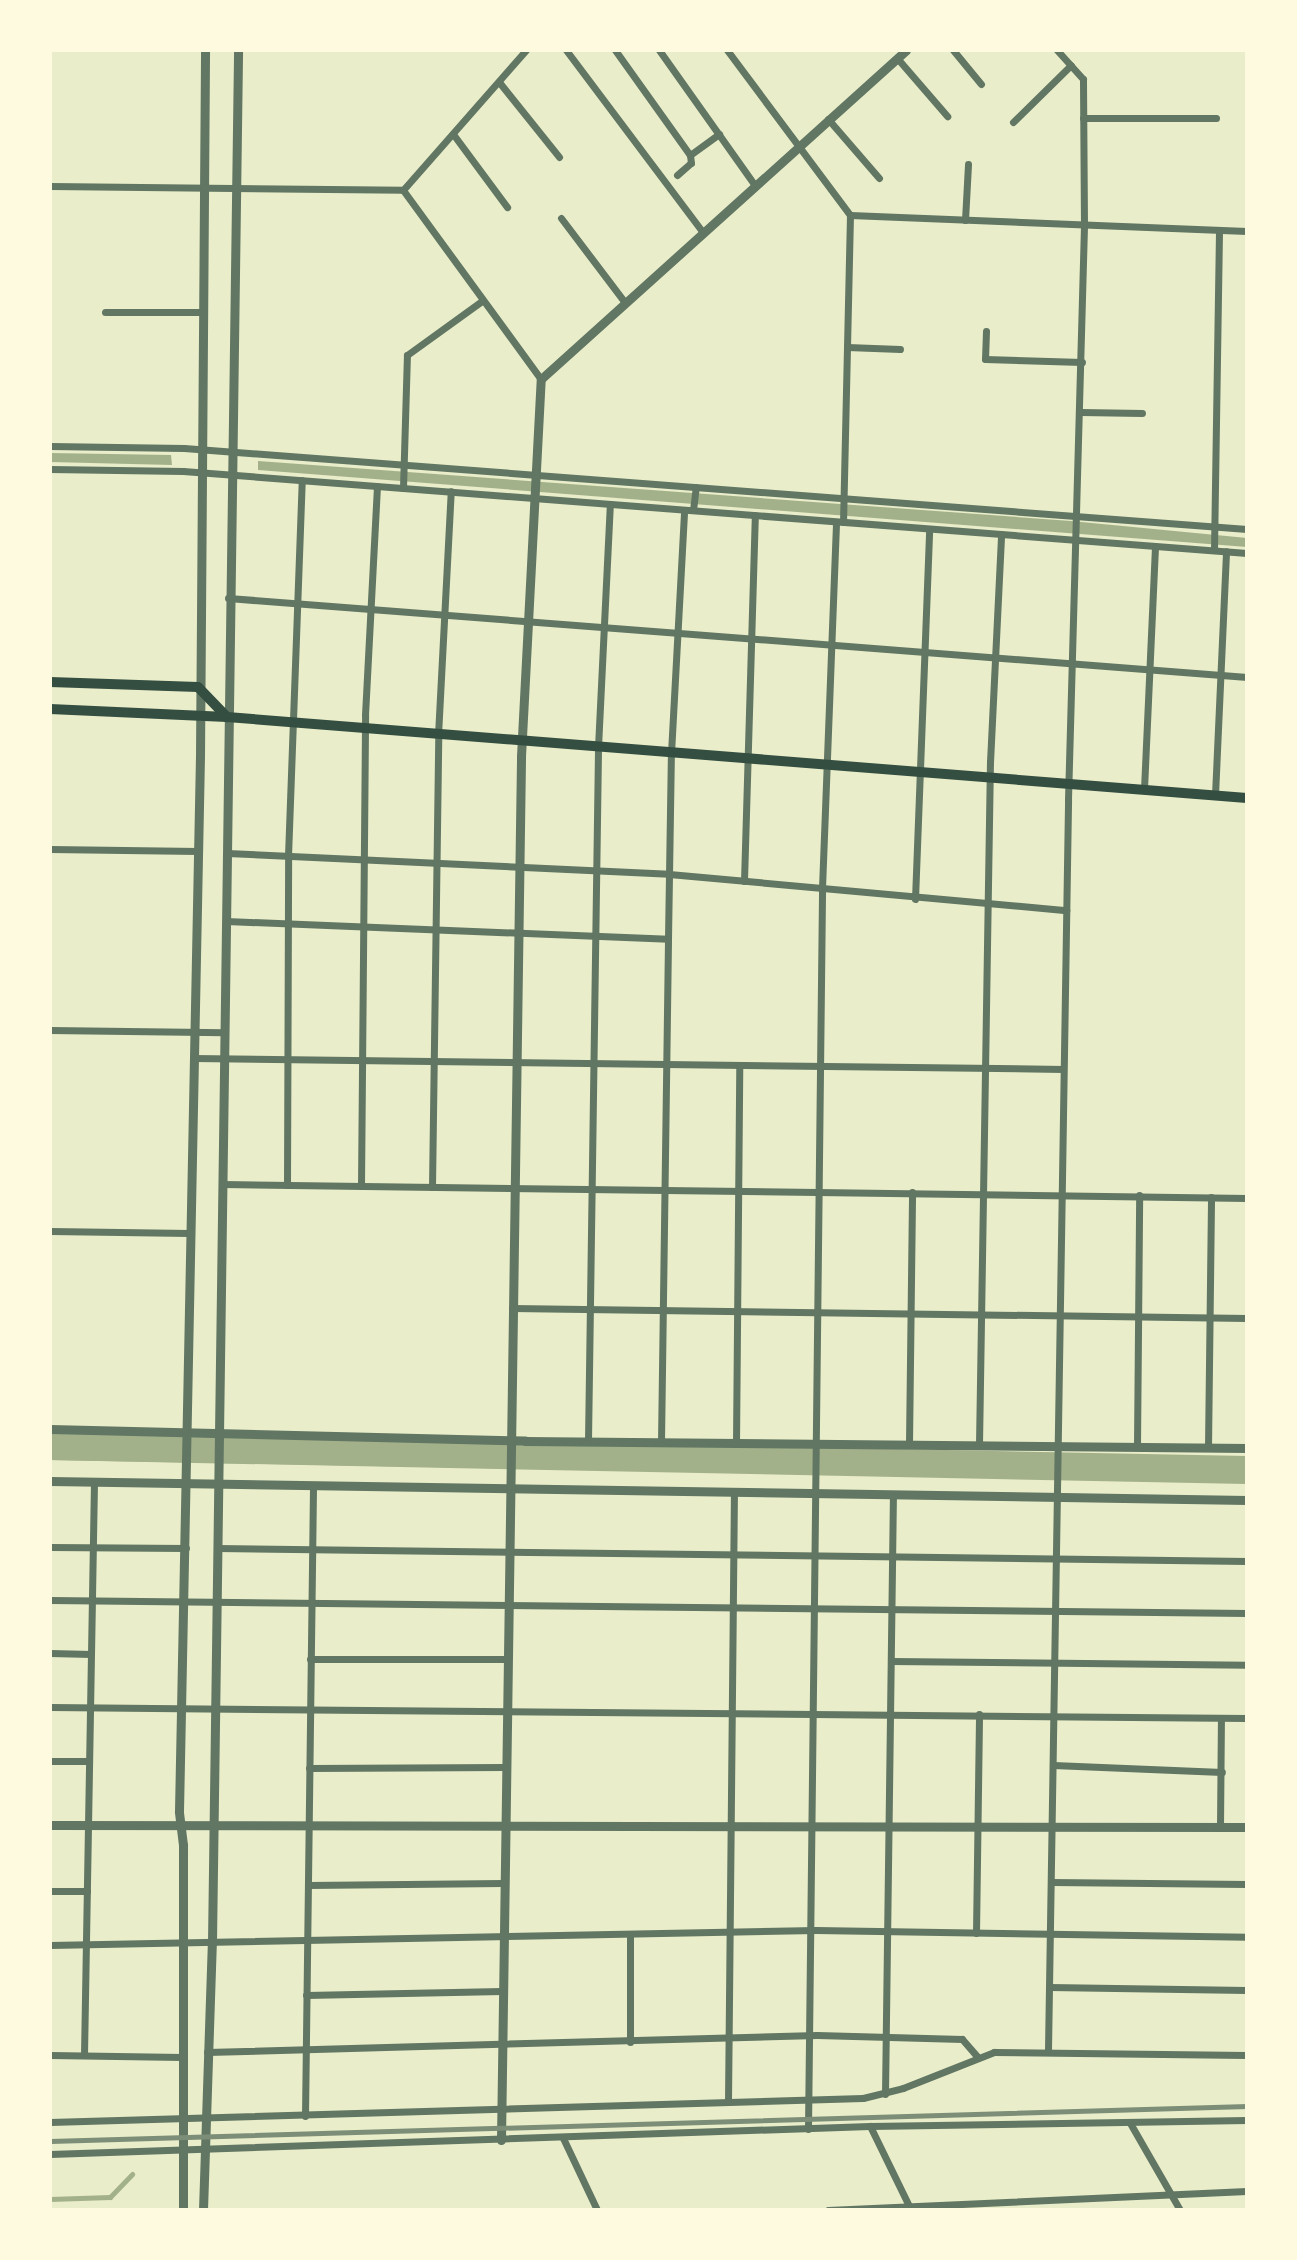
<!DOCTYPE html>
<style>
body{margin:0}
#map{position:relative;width:1297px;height:2260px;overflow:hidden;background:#e9edc9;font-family:Merriweather,serif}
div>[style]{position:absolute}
.water>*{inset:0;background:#a3b18a}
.stream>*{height:5px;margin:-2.5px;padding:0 2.5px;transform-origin:2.5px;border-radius:2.5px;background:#a3b18a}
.river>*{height:28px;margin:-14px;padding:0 14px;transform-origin:14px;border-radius:14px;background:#a3b18a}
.minor>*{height:7px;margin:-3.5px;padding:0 3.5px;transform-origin:3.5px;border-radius:3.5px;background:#617663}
.tertiary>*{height:9px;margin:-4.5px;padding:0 4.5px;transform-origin:4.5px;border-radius:4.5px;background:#617663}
.secondary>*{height:10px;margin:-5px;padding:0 5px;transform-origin:5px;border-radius:5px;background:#344e41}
.rail>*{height:5px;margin:-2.5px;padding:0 2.5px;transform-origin:2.5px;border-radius:2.5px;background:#7c8e77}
span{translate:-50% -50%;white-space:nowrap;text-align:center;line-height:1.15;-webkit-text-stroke:6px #fefae0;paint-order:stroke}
.frame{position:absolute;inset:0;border:52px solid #fefae0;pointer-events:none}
</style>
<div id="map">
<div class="water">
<div style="clip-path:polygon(50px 453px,171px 455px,172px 465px,50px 462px)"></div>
<div style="clip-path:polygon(258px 461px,1071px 521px,1247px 538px,1247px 547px,258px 470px)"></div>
</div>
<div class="stream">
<div style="left:50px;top:1457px;width:1197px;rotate:1.05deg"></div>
<div style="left:50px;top:2199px;width:60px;rotate:-1.9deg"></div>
<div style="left:110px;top:2197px;width:32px;rotate:-46deg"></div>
</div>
<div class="river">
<div style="left:50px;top:1446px;width:1197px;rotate:1.15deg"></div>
</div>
<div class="minor">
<div style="left:566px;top:50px;width:226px;rotate:53.1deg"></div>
<div style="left:615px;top:50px;width:129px;rotate:54.5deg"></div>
<div style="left:659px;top:50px;width:164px;rotate:54.7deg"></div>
<div style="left:727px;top:50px;width:206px;rotate:53.3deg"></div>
<div style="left:850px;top:215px;width:307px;rotate:91.3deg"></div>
<div style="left:953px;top:50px;width:44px;rotate:50.5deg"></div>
<div style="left:897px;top:58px;width:77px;rotate:49.2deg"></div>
<div style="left:499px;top:82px;width:96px;rotate:51.3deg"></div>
<div style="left:1083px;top:118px;width:133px"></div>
<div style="left:828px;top:119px;width:78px;rotate:49.2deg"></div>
<div style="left:1013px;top:122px;width:81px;rotate:-44.5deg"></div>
<div style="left:453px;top:134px;width:91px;rotate:53.5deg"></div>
<div style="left:677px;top:175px;width:18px;rotate:-41deg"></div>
<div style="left:691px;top:163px;width:8px;rotate:-97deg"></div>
<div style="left:690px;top:155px;width:36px;rotate:-36deg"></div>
<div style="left:50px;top:186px;width:353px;rotate:0.6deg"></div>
<div style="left:403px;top:190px;width:186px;rotate:-48.7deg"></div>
<div style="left:403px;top:190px;width:234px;rotate:53.9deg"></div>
<div style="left:850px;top:215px;width:397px;rotate:2.3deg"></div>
<div style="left:561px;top:218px;width:103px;rotate:52.9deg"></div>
<div style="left:965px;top:220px;width:56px;rotate:-86.9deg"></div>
<div style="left:105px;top:312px;width:97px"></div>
<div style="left:986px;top:331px;width:28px;rotate:92deg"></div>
<div style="left:985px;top:359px;width:97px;rotate:1.8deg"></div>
<div style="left:847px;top:347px;width:53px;rotate:2.2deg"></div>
<div style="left:1081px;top:412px;width:61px;rotate:0.9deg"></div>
<div style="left:50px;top:446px;width:134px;rotate:0.9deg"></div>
<div style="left:184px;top:448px;width:1066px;rotate:4.36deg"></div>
<div style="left:50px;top:469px;width:133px;rotate:0.9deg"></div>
<div style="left:183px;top:471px;width:1067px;rotate:4.41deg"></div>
<div style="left:403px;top:488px;width:133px;rotate:-88.3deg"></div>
<div style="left:407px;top:355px;width:92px;rotate:-35.8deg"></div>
<div style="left:693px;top:510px;width:23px;rotate:-83deg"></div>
<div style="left:1214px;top:550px;width:320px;rotate:-89.1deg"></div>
<div style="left:228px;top:598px;width:1022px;rotate:4.43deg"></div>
<div style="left:1144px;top:789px;width:243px;rotate:-87.4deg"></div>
<div style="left:1215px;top:795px;width:244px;rotate:-87.4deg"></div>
<div style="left:50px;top:849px;width:148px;rotate:0.8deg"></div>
<div style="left:227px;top:853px;width:442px;rotate:2.7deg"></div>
<div style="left:669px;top:874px;width:399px;rotate:5.2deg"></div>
<div style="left:744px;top:881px;width:366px;rotate:-88.3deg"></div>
<div style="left:915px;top:899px;width:370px;rotate:-87.8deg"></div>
<div style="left:226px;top:921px;width:442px;rotate:2.3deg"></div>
<div style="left:668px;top:939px;width:186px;rotate:-89.1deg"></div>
<div style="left:671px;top:753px;width:243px;rotate:-86.9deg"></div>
<div style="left:50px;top:1030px;width:174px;rotate:0.7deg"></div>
<div style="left:193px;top:1058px;width:870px;rotate:0.72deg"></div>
<div style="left:222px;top:1184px;width:1025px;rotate:0.78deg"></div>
<div style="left:287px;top:1185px;width:329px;rotate:-89.8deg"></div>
<div style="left:288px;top:856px;width:376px;rotate:-87.9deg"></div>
<div style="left:361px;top:1186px;width:471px;rotate:-89.5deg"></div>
<div style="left:365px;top:715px;width:229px;rotate:-87deg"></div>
<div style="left:432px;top:1187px;width:452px;rotate:-89.2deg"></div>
<div style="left:438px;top:735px;width:244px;rotate:-87deg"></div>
<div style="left:50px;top:1231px;width:139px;rotate:0.8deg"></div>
<div style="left:512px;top:1308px;width:735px;rotate:0.78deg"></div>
<div style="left:588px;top:1441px;width:694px;rotate:-89.17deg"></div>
<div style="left:598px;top:747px;width:243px;rotate:-87.2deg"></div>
<div style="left:661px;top:1442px;width:503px;rotate:-89.2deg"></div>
<div style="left:736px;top:1443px;width:377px;rotate:-89.5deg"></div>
<div style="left:909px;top:1444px;width:252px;rotate:-89.3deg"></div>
<div style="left:979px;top:1445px;width:683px;rotate:-89.08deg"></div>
<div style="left:990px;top:762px;width:228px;rotate:-87.2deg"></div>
<div style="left:1137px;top:1446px;width:251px;rotate:-89.5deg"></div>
<div style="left:1208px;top:1447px;width:250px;rotate:-89.3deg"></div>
<div style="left:50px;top:1547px;width:136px;rotate:0.4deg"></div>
<div style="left:217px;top:1548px;width:1030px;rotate:0.72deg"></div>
<div style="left:50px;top:1600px;width:1197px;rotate:0.62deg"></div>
<div style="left:50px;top:1653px;width:41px;rotate:1.4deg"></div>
<div style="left:310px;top:1659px;width:197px"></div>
<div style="left:891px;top:1661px;width:356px;rotate:0.6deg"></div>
<div style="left:50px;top:1707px;width:1197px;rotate:0.53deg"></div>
<div style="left:50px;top:1761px;width:39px"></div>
<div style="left:1053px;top:1765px;width:169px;rotate:2.4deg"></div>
<div style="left:309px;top:1768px;width:196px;rotate:-0.3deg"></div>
<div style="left:1220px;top:1827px;width:109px;rotate:-89.5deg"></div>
<div style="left:1051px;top:1882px;width:196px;rotate:0.6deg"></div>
<div style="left:308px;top:1885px;width:195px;rotate:-0.6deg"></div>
<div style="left:50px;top:1891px;width:37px"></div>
<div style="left:976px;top:1933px;width:219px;rotate:-89.2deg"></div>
<div style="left:630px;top:1934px;width:108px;rotate:90deg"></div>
<div style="left:50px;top:1945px;width:766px;rotate:-1.12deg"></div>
<div style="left:816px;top:1930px;width:431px;rotate:0.9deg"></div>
<div style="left:1049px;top:1987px;width:198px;rotate:0.9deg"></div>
<div style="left:306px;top:1995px;width:196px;rotate:-1.2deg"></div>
<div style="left:1048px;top:2050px;width:1251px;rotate:-89.08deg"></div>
<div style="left:1068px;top:799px;width:574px;rotate:-88.4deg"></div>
<div style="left:1084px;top:225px;width:146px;rotate:-90.4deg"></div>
<div style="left:1083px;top:79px;width:39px;rotate:-132deg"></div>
<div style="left:207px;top:2052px;width:610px;rotate:-1.6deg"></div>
<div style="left:817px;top:2035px;width:145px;rotate:1.6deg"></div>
<div style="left:962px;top:2039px;width:23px;rotate:49deg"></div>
<div style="left:50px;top:2055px;width:132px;rotate:0.9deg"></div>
<div style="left:84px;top:2055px;width:574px;rotate:-89deg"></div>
<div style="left:885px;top:2094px;width:600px;rotate:-89.24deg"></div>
<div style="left:728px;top:2102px;width:611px;rotate:-89.44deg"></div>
<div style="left:305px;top:2116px;width:629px;rotate:-89.27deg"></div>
<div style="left:50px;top:2122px;width:813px;rotate:-1.69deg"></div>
<div style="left:863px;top:2098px;width:41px;rotate:-14deg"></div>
<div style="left:903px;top:2088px;width:98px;rotate:-21.6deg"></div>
<div style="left:994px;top:2052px;width:253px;rotate:0.7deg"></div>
<div style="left:1130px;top:2123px;width:100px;rotate:60.1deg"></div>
<div style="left:870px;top:2126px;width:91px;rotate:64deg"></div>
<div style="left:808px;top:2129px;width:1241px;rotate:-89.35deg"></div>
<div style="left:822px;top:888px;width:366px;rotate:-87.8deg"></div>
<div style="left:563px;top:2138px;width:80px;rotate:64.7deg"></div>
<div style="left:50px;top:2154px;width:820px;rotate:-1.96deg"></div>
<div style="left:870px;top:2126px;width:377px;rotate:-0.9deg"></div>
<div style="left:828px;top:2210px;width:419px;rotate:-2.6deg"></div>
</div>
<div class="tertiary">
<div style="left:50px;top:1429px;width:475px;rotate:1.4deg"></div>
<div style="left:525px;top:1441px;width:722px;rotate:0.56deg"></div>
<div style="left:50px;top:1481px;width:1197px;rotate:0.91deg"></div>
<div style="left:50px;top:1825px;width:1197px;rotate:0.1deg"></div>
<div style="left:501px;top:2140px;width:1384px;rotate:-89.17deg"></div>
<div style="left:521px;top:756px;width:378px;rotate:-87deg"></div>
<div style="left:541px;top:379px;width:491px;rotate:-42deg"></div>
<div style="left:183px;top:2210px;width:365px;rotate:-90deg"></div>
<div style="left:183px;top:1845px;width:34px;rotate:-97deg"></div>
<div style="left:179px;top:1811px;width:1055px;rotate:-88.86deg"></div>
<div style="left:200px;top:756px;width:706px;rotate:-89.59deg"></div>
<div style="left:203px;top:2210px;width:268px;rotate:-88.1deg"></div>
<div style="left:212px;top:1942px;width:1892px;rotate:-89.21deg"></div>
</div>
<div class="secondary">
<div style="left:50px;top:682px;width:148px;rotate:1.9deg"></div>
<div style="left:198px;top:687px;width:42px;rotate:46deg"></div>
<div style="left:50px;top:709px;width:177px;rotate:2.6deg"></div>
<div style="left:227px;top:717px;width:1023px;rotate:4.54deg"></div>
</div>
<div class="rail">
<div style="left:50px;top:2141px;width:1198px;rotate:-1.67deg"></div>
</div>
<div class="frame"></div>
</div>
